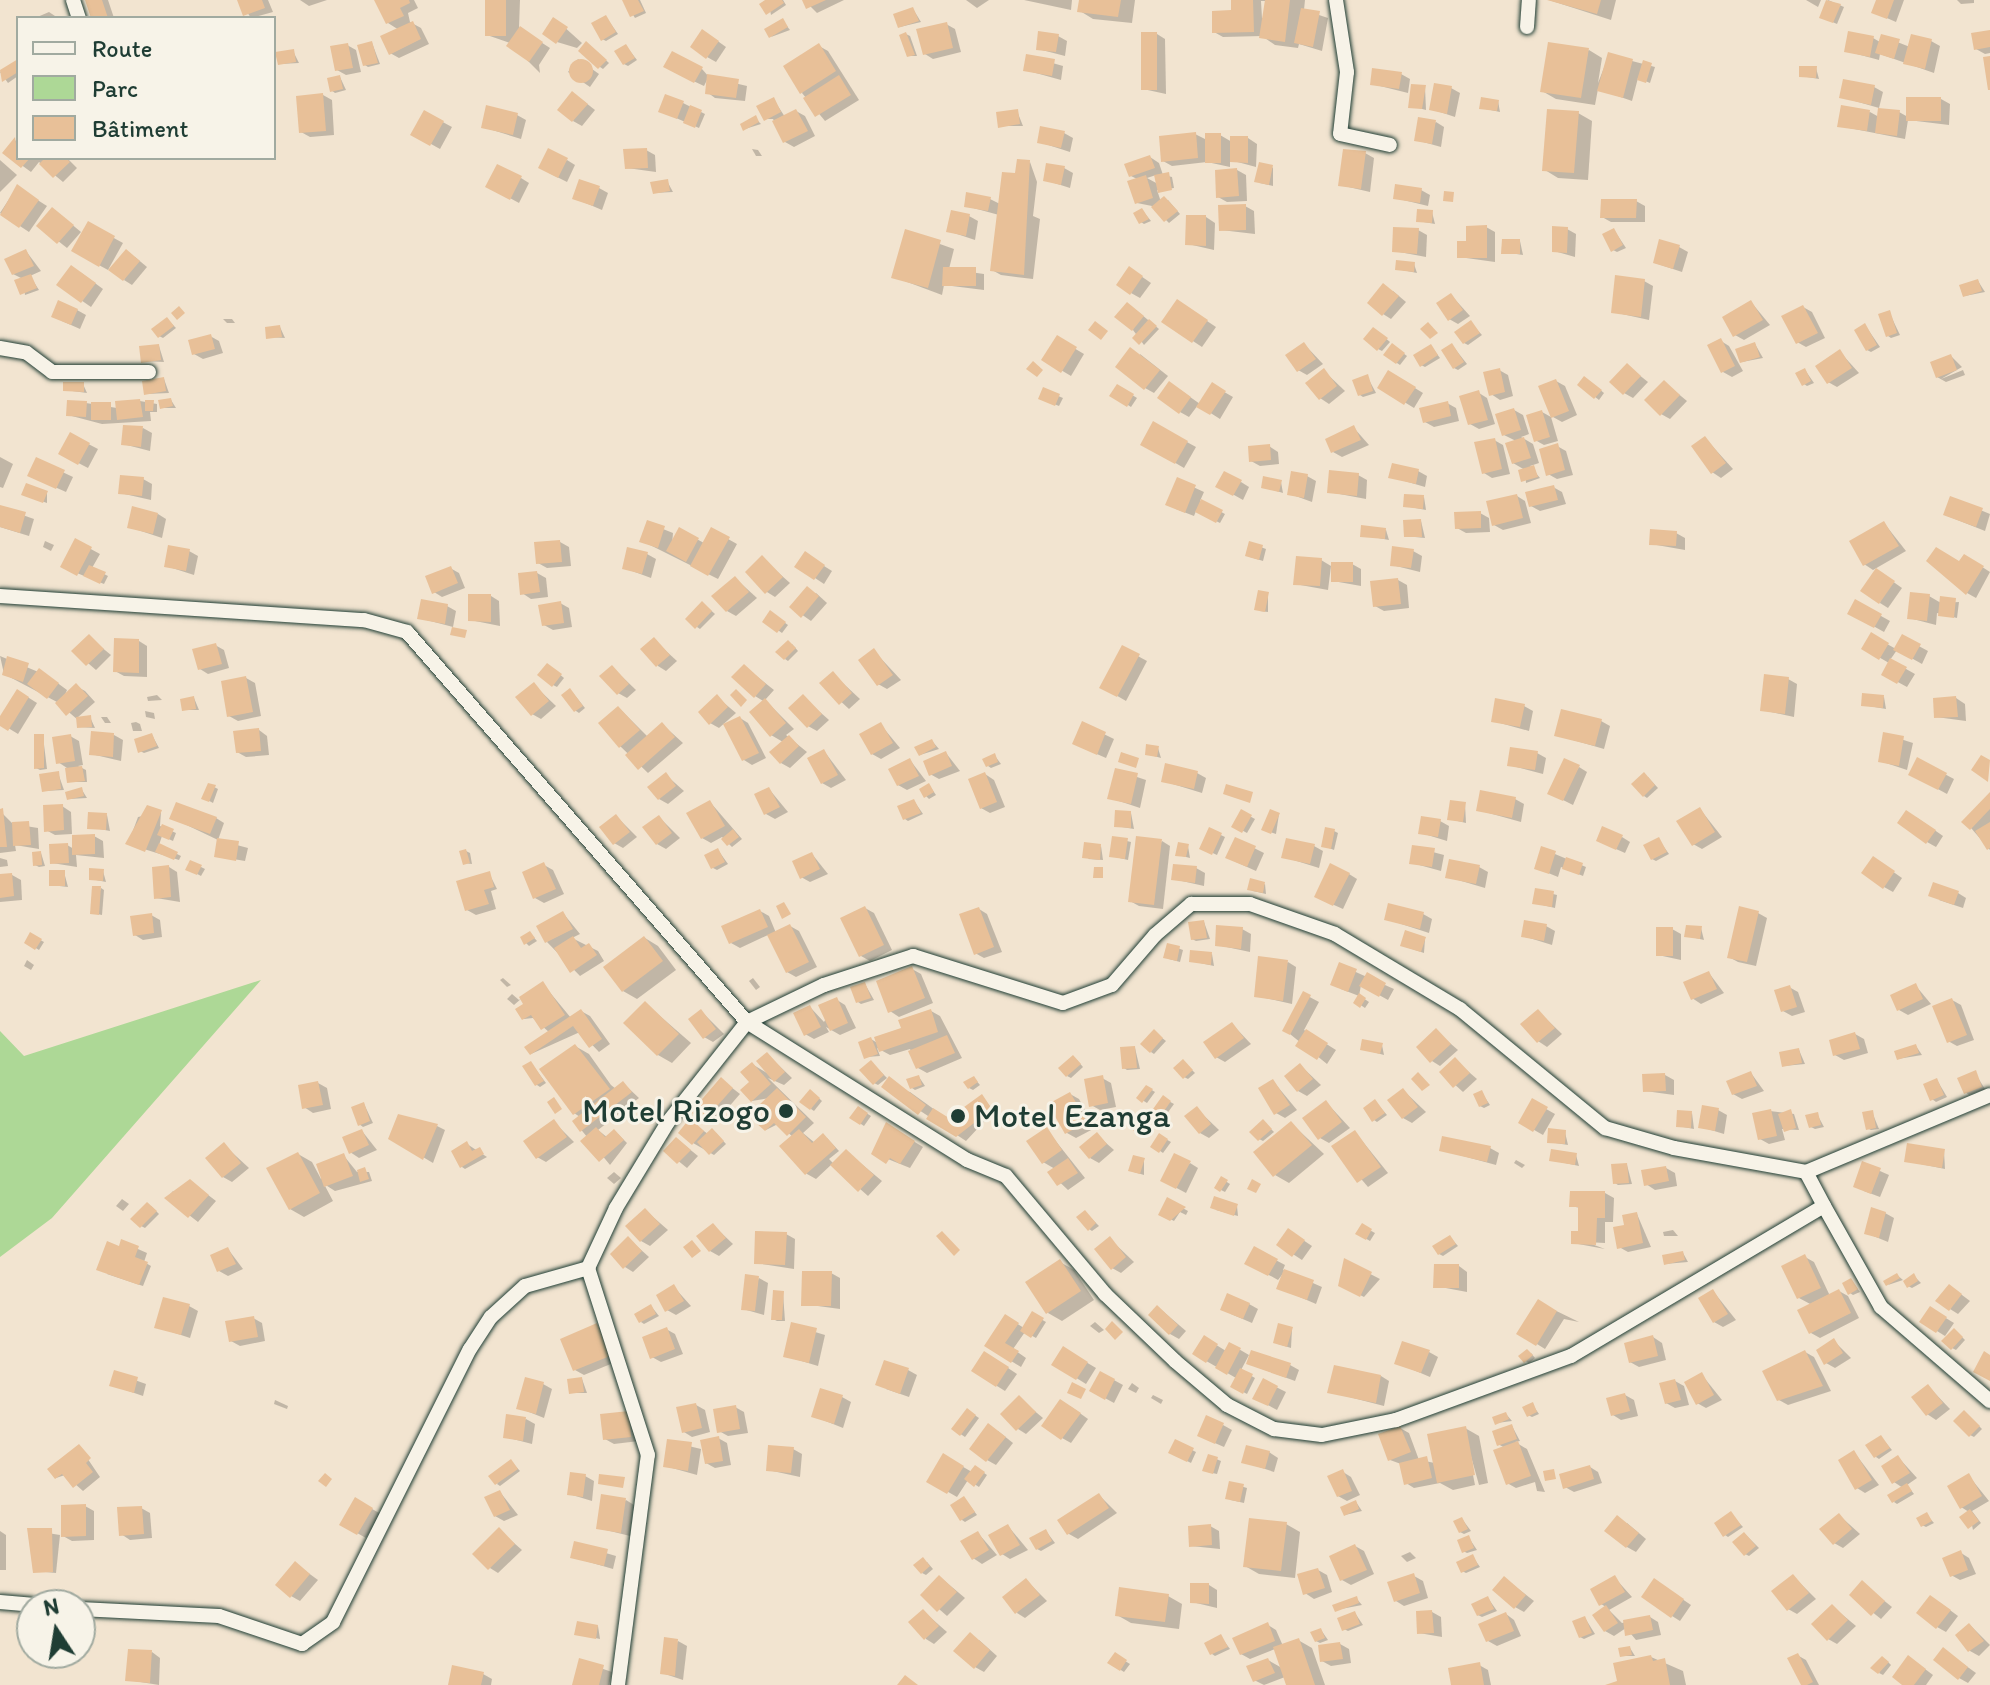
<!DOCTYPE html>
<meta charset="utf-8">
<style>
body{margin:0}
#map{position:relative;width:1990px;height:1685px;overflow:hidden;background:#f2e4d0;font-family:Itim,sans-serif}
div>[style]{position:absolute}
.green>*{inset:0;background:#add896}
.shadow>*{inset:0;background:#0003}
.building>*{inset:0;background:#e8c098}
.round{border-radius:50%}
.roads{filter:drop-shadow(0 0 2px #1f3d34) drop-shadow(0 0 2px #1f3d34)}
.street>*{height:14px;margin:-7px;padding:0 7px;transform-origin:7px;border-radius:7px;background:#f7f3e8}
.dots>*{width:22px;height:22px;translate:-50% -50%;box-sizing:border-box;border:4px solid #f7f3e8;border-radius:50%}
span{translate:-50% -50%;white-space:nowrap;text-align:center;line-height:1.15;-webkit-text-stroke:6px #f7f3e8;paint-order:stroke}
.poi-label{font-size:34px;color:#1f3d34}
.right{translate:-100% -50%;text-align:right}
.left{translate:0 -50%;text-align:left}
.legend{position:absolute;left:16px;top:16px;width:260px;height:144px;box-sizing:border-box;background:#f7f3e8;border:2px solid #a1aaa0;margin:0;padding:10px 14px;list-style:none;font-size:24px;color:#1f3d34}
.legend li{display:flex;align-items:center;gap:16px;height:40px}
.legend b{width:40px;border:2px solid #a1aaa0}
.north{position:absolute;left:16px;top:1589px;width:80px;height:80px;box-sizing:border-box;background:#f7f3e8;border:2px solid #a1aaa0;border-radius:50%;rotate:348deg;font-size:22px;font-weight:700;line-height:32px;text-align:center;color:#1f3d34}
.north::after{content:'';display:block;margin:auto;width:28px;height:36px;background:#1f3d34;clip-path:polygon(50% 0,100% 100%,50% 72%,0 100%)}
</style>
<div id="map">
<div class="green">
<div style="clip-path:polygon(261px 980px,52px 1218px,0 1257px,0 1031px,24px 1056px)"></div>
</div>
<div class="shadow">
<div style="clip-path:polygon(87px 0,108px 0,114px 18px,94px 18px)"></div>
<div style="clip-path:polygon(239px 0,268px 0,273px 12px,251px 18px)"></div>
<div style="clip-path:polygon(300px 0,327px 0,309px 6px)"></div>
<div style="clip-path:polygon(377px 0,414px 0,418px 8px,408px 13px,410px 22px,421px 28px,429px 44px,399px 58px,390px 53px,399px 30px,388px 23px)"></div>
<div style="clip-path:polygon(487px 0,520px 0,519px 28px,550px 48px,539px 65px,540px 73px,510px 43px,487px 35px)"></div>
<div style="clip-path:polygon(624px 0,640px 0,646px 13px,635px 18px)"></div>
<div style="clip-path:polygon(768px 0,783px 0,786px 5px,771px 15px)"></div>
<div style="clip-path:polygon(804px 0,844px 0,817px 13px)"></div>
<div style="clip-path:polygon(966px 0,989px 0,977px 8px)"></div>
<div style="clip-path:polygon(1024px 0,1072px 0,1071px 10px)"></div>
<div style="clip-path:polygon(1081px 0,1135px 0,1132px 23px,1093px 19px,1080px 11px)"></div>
<div style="clip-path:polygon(evenodd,1233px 0,1305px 0,1304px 10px,1328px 18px,1322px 51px,1299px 44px,1298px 48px,1275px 45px,1262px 36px,1223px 37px,1214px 32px,1233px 12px,1233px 0,1261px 1px,1267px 1px,1264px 18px,1262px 18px,1261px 1px)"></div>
<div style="clip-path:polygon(1549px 0,1616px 0,1611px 20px)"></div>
<div style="clip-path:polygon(1806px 0,1821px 0,1818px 7px)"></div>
<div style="clip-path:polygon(1828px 0,1844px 7px,1837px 24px,1821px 17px)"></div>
<div style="clip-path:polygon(1878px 0,1904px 0,1896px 22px,1873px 12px)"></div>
<div style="clip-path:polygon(1957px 0,1974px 0,1974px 3px,1961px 4px)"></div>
<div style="clip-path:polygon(913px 9px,921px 22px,900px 27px)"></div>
<div style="clip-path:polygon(49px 12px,58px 18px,35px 18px)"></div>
<div style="clip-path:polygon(606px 17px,618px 34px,606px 41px,602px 39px)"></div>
<div style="clip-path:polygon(783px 21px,790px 30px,771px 37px)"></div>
<div style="clip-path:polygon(946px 24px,955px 29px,961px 52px,933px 59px,925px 54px)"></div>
<div style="clip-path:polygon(562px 25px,582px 43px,577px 48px,557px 42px)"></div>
<div style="clip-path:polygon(1990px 32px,1990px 53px,1985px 54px,1976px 49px)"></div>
<div style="clip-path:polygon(906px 34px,910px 36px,917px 56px,909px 56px)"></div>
<div style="clip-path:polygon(1157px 34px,1165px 39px,1166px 94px,1143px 89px)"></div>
<div style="clip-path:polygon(1058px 36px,1067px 41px,1065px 56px,1038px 49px)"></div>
<div style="clip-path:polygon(1882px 36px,1910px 47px,1931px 41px,1940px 46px,1934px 73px,1880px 54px,1879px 60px,1846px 51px,1873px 38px,1880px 42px)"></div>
<div style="clip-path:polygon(712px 37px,726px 47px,716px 62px,707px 57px)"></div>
<div style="clip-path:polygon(372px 43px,380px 64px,368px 67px,365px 65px)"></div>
<div style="clip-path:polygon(347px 45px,356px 50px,361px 72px,346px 75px,337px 70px)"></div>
<div style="clip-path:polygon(590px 46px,609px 63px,603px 69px,600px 67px)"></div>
<div style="clip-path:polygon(626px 46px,637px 60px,628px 66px,624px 64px)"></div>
<div style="clip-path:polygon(819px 46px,828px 51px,859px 100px,825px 121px,802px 93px)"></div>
<div style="clip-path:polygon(1589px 50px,1602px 58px,1598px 83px,1609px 55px,1655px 67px,1650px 83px,1638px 78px,1632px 101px,1598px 89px,1595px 105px,1556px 99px,1542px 91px)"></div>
<div style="clip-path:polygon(293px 51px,299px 63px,280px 64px)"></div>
<div style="clip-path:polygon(1028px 56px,1063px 66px,1061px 80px,1025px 70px)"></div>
<div style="clip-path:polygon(578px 59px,599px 74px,590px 87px,568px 72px)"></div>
<div style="clip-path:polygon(18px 61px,18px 76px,8px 83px,0 72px)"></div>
<div style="clip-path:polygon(1816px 68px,1819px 79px,1801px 76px)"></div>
<div style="clip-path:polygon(702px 69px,709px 77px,747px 86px,745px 101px,715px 98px,707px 92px,708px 78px,704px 86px,674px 72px)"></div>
<div style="clip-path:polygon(1401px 74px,1410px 79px,1408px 93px,1372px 84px)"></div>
<div style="clip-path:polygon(340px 77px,346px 90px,335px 93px,331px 90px)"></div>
<div style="clip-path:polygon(1425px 87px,1426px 110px,1411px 106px)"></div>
<div style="clip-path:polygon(1874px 87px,1883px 92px,1879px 108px,1841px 97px)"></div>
<div style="clip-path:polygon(1451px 88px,1460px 93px,1455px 117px,1431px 109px)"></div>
<div style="clip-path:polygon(323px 95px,332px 100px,334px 135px,310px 137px,301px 132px)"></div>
<div style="clip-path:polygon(581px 99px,595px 110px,582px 126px,573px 121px)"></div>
<div style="clip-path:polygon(1941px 99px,1950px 104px,1949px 125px,1908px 120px,1905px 139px,1839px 126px,1870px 112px,1879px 117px,1899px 112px,1908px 117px)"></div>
<div style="clip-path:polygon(774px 100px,785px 117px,796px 111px,805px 116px,815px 136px,794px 147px,785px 142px,773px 119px,765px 119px)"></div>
<div style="clip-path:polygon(1498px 101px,1500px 112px,1481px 108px)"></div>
<div style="clip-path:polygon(683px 103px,705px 114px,699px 128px,660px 111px)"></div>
<div style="clip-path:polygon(1017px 111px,1023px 126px,999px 126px)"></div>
<div style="clip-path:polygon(424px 112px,452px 127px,440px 149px,413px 134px)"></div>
<div style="clip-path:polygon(1578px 113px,1592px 121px,1588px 180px,1558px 178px,1545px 170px)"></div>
<div style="clip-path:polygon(517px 115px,526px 120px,521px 139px,483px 127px)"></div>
<div style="clip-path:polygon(755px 118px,761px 124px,745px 129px)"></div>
<div style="clip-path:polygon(1436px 122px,1444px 127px,1441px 147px,1416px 140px)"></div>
<div style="clip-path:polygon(1064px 133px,1073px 138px,1070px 152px,1039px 142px)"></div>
<div style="clip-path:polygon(1195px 134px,1207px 140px,1220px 135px,1232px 142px,1248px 138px,1257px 144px,1256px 167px,1230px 160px,1230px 167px,1207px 162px,1172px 166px,1163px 161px)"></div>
<div style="clip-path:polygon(16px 140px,18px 158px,67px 158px,77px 168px,63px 182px,39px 162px,31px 172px,5px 153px)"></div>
<div style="clip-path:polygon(752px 149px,758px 150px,762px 156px,756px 156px)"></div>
<div style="clip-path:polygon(646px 150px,655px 155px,656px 172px,627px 168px)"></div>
<div style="clip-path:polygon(1365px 153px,1374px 158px,1370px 192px,1340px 185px)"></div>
<div style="clip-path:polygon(evenodd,1150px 157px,1159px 163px,1163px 175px,1172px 177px,1174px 188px,1157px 190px,1161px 202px,1168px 200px,1180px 214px,1169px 223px,1152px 206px,1137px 203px,1137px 179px,1131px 176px,1150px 157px,1156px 175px,1158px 184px,1147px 178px,1156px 175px)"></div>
<div style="clip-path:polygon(0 160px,17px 175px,0 192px)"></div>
<div style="clip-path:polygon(567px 160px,575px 165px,567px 182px,549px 173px)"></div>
<div style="clip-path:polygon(1030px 162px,1037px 182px,1033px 216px,1040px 219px,1033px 279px,1001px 275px,992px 270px,999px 215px,966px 206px,990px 199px,1000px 204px)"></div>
<div style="clip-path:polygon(1273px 167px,1273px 186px,1260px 183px)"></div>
<div style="clip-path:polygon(1064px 168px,1073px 173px,1070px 188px,1045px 180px)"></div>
<div style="clip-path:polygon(1237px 170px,1246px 175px,1247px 201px,1227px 202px,1218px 197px)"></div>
<div style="clip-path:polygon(521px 178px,529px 183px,519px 203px,488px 186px)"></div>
<div style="clip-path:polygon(667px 181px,673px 192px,654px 193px)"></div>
<div style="clip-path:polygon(17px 187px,47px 206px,29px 232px,0 213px)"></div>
<div style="clip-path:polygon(599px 188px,608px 193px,602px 210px,574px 198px)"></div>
<div style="clip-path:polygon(1421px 190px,1430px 195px,1428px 206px,1395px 198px)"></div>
<div style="clip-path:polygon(1636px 201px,1645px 206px,1645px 222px,1611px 222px,1602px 217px)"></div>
<div style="clip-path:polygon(1245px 206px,1254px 211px,1255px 234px,1221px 230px)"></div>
<div style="clip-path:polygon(53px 209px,81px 232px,67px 248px,38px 225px)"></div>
<div style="clip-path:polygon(1142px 210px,1151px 221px,1144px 224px,1141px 222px)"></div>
<div style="clip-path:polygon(1432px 212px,1435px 224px,1418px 221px)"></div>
<div style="clip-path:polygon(969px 216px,978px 221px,975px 240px,948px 231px)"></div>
<div style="clip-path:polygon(1206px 217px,1215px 223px,1214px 250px,1188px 244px)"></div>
<div style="clip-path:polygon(88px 224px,123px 243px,108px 270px,73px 251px)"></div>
<div style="clip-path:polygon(1486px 227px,1495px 232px,1495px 262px,1459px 257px,1465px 243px)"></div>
<div style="clip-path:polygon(1567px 229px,1576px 234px,1575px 257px,1554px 251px)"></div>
<div style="clip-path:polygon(1418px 230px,1427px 235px,1426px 257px,1394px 251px)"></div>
<div style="clip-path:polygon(1614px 230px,1626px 248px,1617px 252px,1613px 250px)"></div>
<div style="clip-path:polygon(906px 232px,954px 249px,949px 269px,984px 274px,984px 290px,944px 285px,942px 295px,894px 277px)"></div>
<div style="clip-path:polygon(1520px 241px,1523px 255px,1503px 252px)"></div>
<div style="clip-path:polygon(1679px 247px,1688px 252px,1682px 272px,1655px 263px)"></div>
<div style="clip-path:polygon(26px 251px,41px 271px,30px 276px,39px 290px,25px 295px,23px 279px,13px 274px)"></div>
<div style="clip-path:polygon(135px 257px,147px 267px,132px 285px,124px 280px)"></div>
<div style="clip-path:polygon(1414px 264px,1417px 273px,1397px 269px)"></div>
<div style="clip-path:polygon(80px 272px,103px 289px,91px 307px,59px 285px)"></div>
<div style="clip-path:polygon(1138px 274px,1151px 283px,1140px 298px,1131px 293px)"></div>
<div style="clip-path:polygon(1644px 281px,1653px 286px,1649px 320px,1613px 312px)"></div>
<div style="clip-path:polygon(1978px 281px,1985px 292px,1965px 296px)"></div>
<div style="clip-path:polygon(1393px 291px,1406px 302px,1391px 319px,1383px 314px)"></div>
<div style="clip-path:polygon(1451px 295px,1470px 316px,1458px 324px,1449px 319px)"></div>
<div style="clip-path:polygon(1751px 302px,1770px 325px,1744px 340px,1735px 335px)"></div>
<div style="clip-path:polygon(1186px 307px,1216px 327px,1202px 347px,1164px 322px)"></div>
<div style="clip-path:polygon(1803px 307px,1812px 312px,1825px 338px,1806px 347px,1797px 342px)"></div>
<div style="clip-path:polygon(77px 310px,86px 315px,80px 329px,62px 321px)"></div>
<div style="clip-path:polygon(1136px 310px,1159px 329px,1144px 345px,1133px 330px)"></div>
<div style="clip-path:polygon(1889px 312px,1900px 335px,1891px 338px,1888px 336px)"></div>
<div style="clip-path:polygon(167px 319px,176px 328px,163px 338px,159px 336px)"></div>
<div style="clip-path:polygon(223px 319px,232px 319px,235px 323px,227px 323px)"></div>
<div style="clip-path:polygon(1471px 323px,1482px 335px,1468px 345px,1464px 343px)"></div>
<div style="clip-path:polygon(1865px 325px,1880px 347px,1871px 352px,1867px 350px)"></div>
<div style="clip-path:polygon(280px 327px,285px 338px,268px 337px)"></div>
<div style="clip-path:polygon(1377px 331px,1390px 342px,1382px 351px,1378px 349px)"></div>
<div style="clip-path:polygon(210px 336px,219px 341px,223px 353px,203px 359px,194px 354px)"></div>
<div style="clip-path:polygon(1057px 338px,1084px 354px,1071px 376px,1044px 360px)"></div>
<div style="clip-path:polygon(1721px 341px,1729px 346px,1743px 371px,1732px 377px,1723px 372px)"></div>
<div style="clip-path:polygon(1304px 344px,1323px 364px,1307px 375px,1298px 370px)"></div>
<div style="clip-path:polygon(1755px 344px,1763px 358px,1742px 362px)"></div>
<div style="clip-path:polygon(1452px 345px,1467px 364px,1458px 370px,1454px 368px)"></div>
<div style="clip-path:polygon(159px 346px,164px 362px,143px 361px)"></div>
<div style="clip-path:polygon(1431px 346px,1440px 358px,1425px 367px,1421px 365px)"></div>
<div style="clip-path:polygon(1396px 348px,1407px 356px,1400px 365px,1397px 363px)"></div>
<div style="clip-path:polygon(1840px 352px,1859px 373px,1837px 387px,1828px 382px)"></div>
<div style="clip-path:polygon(1140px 354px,1168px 376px,1154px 393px,1145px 388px)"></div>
<div style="clip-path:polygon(1951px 356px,1962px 367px,1941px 379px,1963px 370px,1965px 375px,1946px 382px,1937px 377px)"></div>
<div style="clip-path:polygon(1628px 366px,1648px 382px,1633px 398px,1624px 393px)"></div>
<div style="clip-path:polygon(1499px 370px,1508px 375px,1513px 396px,1500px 400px,1491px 394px)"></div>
<div style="clip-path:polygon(1805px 370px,1814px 383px,1807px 386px,1804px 384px)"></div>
<div style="clip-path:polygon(1324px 371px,1345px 391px,1329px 404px,1320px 398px)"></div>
<div style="clip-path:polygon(1389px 372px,1423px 393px,1414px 408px,1380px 387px)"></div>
<div style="clip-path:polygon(1367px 376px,1376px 393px,1363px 397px,1360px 395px)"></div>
<div style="clip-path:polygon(164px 379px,169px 393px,146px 394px)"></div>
<div style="clip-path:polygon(1588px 380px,1604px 393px,1599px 400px,1580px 385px)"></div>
<div style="clip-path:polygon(1556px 381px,1565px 386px,1577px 415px,1562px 422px,1553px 417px)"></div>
<div style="clip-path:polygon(1664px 382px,1687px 401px,1670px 419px,1661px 414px)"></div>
<div style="clip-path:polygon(83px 384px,87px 393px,65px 390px)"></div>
<div style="clip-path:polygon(1212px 385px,1233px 397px,1220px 419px,1198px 405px,1189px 417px,1180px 412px,1179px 389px,1200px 404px)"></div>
<div style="clip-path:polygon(1118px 386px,1137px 398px,1131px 407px,1112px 395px)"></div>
<div style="clip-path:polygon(1044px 390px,1063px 398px,1059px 406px,1044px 400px)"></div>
<div style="clip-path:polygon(1479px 393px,1487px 398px,1495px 424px,1479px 429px,1470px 424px)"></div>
<div style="clip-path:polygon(171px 400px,176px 408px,161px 408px)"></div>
<div style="clip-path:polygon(140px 401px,157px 404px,157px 412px,150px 412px,151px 421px,102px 424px,68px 415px,86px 403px,117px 408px)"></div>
<div style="clip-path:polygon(1447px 403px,1456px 408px,1459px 421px,1434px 427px,1425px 422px)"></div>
<div style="clip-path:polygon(1514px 410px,1523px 415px,1529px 434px,1521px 437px,1533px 444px,1539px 463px,1530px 466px,1540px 478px,1526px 483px,1525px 470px,1513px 463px,1516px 441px,1504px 435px)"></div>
<div style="clip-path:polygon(1542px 412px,1551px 417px,1558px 441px,1544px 445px,1535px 440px)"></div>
<div style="clip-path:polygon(1154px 424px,1196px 447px,1184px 468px,1143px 444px)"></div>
<div style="clip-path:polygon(143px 428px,152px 433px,150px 451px,123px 444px)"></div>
<div style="clip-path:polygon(1354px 428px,1369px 445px,1342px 457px,1333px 452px)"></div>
<div style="clip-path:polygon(71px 435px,98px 449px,88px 468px,61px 454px)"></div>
<div style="clip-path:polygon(1705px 438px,1733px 469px,1721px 478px,1712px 472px)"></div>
<div style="clip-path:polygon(1494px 440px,1503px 445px,1510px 474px,1492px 478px,1484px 473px)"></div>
<div style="clip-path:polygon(1269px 446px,1278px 452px,1279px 464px,1260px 466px,1251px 461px)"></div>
<div style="clip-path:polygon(1557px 446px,1566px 451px,1573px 475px,1557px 479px,1548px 474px)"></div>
<div style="clip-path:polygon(0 457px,13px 464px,3px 488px,0 487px)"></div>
<div style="clip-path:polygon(37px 460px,73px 477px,66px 492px,39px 480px)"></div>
<div style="clip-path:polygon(1418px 471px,1427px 476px,1425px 487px,1391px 477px)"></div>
<div style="clip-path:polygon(1358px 475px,1367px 480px,1366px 499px,1329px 492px)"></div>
<div style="clip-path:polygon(1307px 476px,1316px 481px,1312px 502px,1290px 494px)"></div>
<div style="clip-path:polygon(143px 479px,152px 484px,151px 500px,120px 493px)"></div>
<div style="clip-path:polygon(1178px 480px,1204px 492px,1200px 501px,1225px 514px,1220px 523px,1196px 511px,1194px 516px,1176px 509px)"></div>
<div style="clip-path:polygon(1241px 482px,1249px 487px,1243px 500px,1218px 486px)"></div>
<div style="clip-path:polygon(1281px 482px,1283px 493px,1263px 487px)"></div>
<div style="clip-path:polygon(1553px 487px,1562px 492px,1566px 504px,1540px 511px,1531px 506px)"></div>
<div style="clip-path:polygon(47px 493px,47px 503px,27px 496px)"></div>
<div style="clip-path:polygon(1517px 496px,1525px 501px,1531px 523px,1503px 530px,1494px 525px)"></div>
<div style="clip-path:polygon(1424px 497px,1426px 510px,1405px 506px)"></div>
<div style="clip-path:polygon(1951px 498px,1990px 514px,1985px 531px,1945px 515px)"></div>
<div style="clip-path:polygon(0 507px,34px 519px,29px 536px,0 527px)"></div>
<div style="clip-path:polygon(1480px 513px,1489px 518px,1490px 532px,1466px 533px,1457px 528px)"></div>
<div style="clip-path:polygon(158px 514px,166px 519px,162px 538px,129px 527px)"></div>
<div style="clip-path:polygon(1421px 521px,1425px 538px,1405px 536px)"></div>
<div style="clip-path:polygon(648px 523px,673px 533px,672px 545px,680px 530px,704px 543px,712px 530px,737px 544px,718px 579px,642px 541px)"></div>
<div style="clip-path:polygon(1884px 523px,1906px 551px,1873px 570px,1864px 564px)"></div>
<div style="clip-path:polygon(1386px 530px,1389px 540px,1362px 535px)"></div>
<div style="clip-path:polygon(1676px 533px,1685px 538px,1685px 550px,1651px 544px)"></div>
<div style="clip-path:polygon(45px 541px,54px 545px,51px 551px,43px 547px)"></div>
<div style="clip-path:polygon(76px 541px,100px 554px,92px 568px,108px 576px,104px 584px,62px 567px)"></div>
<div style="clip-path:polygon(560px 542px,569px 547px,571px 566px,547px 568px,538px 563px)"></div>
<div style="clip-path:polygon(1250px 543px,1266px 549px,1263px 561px,1250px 557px)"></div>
<div style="clip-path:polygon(189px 551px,198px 556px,194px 575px,166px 566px)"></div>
<div style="clip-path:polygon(1413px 551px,1422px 556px,1420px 572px,1392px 565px)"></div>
<div style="clip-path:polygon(647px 554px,656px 559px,651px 578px,624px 568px)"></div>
<div style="clip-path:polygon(805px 554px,832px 571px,824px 584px,797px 566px)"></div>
<div style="clip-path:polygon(1965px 556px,1990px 572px,1976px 598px,1967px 593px,1960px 564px)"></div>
<div style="clip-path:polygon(762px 558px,790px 583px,775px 597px,767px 592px)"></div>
<div style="clip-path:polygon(1321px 560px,1331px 566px,1328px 590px,1295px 584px)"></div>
<div style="clip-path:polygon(1352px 564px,1361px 569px,1361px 586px,1333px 581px)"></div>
<div style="clip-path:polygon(450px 568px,459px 573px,465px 588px,442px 597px,434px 592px)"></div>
<div style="clip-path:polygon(537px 573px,546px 578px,548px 597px,531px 599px,522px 593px)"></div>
<div style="clip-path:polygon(1885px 576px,1902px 588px,1888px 608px,1880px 603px)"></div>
<div style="clip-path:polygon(735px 578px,757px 598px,736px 616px,727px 611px)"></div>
<div style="clip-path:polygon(1398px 580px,1407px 585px,1409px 608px,1384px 611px,1375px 606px)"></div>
<div style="clip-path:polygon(816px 593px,827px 603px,811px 621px,791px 607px)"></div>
<div style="clip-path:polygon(1268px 594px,1268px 612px,1260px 611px)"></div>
<div style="clip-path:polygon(491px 596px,499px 601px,500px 626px,470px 620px)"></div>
<div style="clip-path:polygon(1929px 596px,1941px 603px,1959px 602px,1957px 618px,1937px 613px,1936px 625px,1909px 618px)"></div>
<div style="clip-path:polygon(1856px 602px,1890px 621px,1884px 632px,1850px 613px)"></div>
<div style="clip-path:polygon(560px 603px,569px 608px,572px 627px,553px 630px,544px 625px)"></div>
<div style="clip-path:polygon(447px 606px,456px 611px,453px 627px,419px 618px)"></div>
<div style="clip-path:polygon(706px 606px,715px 614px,700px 629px,697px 627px)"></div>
<div style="clip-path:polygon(771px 613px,788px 625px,782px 633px,765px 621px)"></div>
<div style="clip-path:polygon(1871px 635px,1896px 649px,1902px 637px,1928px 651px,1922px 664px,1897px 650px,1890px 660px,1915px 674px,1907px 687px,1883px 674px,1889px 663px,1863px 648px)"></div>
<div style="clip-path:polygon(89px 637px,111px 655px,96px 670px,74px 651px)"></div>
<div style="clip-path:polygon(654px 640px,677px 661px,666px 671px,658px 666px)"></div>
<div style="clip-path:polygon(139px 641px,147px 646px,147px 677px,124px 676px,115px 671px)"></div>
<div style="clip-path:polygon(792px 644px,798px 651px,788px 661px,785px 659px)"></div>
<div style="clip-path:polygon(215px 645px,224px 650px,229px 668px,208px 674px,200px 669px)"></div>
<div style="clip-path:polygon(1123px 648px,1147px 661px,1126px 701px,1102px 687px)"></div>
<div style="clip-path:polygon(874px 651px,901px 680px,887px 689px,878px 684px)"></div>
<div style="clip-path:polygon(0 656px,48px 676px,67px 690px,63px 699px,76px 686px,85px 691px,95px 702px,77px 718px,90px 717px,95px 728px,79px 727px,78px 720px,57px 702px,4px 674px)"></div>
<div style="clip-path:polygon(744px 666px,774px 690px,765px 700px,794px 729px,786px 735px,807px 752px,790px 768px,781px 763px,783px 742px,771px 735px,765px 702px,755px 696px)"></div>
<div style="clip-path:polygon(551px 667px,564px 678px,557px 687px,553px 685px)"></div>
<div style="clip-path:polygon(612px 667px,636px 690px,627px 698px,618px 693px)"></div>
<div style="clip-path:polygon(833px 674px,860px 699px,849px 709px,822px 684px)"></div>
<div style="clip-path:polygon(246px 678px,255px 683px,261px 716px,238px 721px,229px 716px)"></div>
<div style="clip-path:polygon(1788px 679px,1797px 684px,1794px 717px,1762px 710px)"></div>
<div style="clip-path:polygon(534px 685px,556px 706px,541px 719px,532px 714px)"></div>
<div style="clip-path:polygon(18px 691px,37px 703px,18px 734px,0 723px)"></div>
<div style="clip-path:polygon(573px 693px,585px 708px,579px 713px,576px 711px)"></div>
<div style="clip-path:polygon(157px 695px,162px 700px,148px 701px,147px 697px)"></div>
<div style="clip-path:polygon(717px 697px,736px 713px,719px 728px,710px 723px)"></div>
<div style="clip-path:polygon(803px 697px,829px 720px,817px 731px,808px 726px)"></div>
<div style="clip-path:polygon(1884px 697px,1886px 709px,1863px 705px)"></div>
<div style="clip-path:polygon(194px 698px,199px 710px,184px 710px)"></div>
<div style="clip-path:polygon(1956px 698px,1965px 704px,1966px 721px,1936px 717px)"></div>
<div style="clip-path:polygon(1524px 706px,1533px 711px,1529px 731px,1493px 721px)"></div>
<div style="clip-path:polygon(619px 708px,648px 737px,662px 724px,683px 743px,648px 773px,620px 746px)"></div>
<div style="clip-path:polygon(145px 711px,154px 713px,155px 719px,146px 717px)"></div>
<div style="clip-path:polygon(101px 717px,107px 717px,111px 723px,105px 723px)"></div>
<div style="clip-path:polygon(740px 718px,748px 723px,766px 758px,752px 765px,744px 760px)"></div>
<div style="clip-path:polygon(1601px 721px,1610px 726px,1604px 749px,1556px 735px)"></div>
<div style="clip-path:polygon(136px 722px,140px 724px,142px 731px,133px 731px,131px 723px)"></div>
<div style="clip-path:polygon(1083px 724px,1114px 739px,1106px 758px,1083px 748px)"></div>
<div style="clip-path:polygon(881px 725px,900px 748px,881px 759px,872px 754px)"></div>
<div style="clip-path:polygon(259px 730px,267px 736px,269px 755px,246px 757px,237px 752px)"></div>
<div style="clip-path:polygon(1885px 734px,1913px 743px,1907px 770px,1880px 761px)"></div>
<div style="clip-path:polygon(114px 735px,123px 740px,121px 761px,91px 754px)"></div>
<div style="clip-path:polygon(152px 735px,159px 748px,144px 753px,140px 751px)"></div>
<div style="clip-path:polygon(43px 736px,47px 769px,40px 770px,36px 768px)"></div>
<div style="clip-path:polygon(70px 736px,79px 741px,83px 765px,78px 766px,86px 770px,87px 782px,69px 782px,67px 768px,58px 762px)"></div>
<div style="clip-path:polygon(932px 741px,939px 749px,920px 755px)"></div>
<div style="clip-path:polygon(1158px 748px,1161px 758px,1147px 754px)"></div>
<div style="clip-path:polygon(824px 751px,846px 780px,831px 788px,822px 783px)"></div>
<div style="clip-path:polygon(946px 753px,960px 771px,939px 779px,930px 774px)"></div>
<div style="clip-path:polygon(1537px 753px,1546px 758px,1543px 774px,1509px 765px)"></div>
<div style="clip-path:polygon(995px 756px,1001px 764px,991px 768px,988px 766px)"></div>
<div style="clip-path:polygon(910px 760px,926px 781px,907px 790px,898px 785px)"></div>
<div style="clip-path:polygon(1918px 760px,1954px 779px,1947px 794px,1910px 774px)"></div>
<div style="clip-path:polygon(1579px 767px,1587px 772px,1573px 805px,1559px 798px)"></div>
<div style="clip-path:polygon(1116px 770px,1146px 780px,1140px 808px,1110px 798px)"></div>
<div style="clip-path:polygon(58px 773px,64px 790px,44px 791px)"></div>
<div style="clip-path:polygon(1197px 773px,1206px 778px,1202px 793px,1163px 781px)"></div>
<div style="clip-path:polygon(985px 774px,994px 780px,1005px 807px,990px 813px,981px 808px)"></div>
<div style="clip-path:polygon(666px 775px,684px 791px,668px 804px,659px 799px)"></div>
<div style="clip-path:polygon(1648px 777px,1658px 788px,1647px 798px,1644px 796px)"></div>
<div style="clip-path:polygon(210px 785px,218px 789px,213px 803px,204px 798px)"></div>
<div style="clip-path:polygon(929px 785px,936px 795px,929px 799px,926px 796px)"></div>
<div style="clip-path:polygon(769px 789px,788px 812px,775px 819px,766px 814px)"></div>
<div style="clip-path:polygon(82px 790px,87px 798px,69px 799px)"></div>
<div style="clip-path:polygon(1990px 795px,1990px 850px,1971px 828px)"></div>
<div style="clip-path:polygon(1515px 799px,1524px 804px,1521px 822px,1478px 810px)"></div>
<div style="clip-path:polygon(914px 801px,923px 814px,908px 821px,905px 819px)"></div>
<div style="clip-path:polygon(710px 802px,742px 839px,732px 847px,722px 837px,711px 843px,702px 838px)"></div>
<div style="clip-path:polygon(1465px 804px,1466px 823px,1449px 819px)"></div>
<div style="clip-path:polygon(62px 806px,71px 812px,72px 834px,55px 835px,46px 830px)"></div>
<div style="clip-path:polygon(1700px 809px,1722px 837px,1702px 849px,1693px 844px)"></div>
<div style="clip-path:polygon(0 811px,13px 824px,38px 828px,39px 849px,15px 845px,16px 851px,0 853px)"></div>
<div style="clip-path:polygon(161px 812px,160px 826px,176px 833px,173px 841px,162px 836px,159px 845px,181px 856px,179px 860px,128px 844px,138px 817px)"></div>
<div style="clip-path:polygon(1242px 812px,1255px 819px,1247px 833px,1234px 826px)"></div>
<div style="clip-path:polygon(1131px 813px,1134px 829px,1116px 826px)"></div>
<div style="clip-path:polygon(1279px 814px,1276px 834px,1267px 831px)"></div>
<div style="clip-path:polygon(107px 815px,110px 831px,89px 827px)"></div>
<div style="clip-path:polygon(616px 816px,637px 837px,623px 848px,614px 843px)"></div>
<div style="clip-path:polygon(659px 817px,680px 838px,666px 849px,657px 844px)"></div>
<div style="clip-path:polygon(1916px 817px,1943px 836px,1936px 847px,1927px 842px)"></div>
<div style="clip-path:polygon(172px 818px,216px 818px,224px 823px,218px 840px)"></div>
<div style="clip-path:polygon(1440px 821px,1449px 826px,1447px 841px,1421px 833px)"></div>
<div style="clip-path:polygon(1210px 830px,1225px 837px,1217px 855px,1202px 848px)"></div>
<div style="clip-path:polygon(1334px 831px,1338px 833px,1334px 850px,1324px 846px)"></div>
<div style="clip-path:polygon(94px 836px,103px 841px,104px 858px,76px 855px,77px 867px,52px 863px,67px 845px,74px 849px)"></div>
<div style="clip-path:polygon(1622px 837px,1630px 842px,1625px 853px,1607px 845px)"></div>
<div style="clip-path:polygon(1114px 838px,1131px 842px,1128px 860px,1111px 856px)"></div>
<div style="clip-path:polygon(1236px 839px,1264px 853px,1256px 871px,1236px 862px)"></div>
<div style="clip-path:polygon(218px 840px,248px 848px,245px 861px,216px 856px)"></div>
<div style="clip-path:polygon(1659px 840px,1669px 854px,1656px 861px,1652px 859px)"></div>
<div style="clip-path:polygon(1162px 841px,1170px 846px,1163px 909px,1139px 906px,1130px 901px)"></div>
<div style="clip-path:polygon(1101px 846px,1103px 860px,1088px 859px)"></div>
<div style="clip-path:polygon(1188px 846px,1190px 858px,1178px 855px)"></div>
<div style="clip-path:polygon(1314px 846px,1323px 851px,1319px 868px,1284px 857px)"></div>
<div style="clip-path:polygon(1414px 847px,1444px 855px,1441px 871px,1412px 863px)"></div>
<div style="clip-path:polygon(1543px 849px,1586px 867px,1583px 876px,1561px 867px,1558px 877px,1536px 868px)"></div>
<div style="clip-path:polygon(718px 850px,728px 864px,717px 870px,713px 868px)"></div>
<div style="clip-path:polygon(466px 851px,470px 853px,472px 864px,464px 863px)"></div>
<div style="clip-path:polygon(41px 853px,45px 866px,39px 867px,35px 865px)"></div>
<div style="clip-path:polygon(812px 854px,828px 874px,810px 882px,801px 877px)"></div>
<div style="clip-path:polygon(0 858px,7px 860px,8px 866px,0 867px)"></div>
<div style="clip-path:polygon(191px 862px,205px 869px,201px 876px,188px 869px)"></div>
<div style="clip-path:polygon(1882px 864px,1902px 878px,1893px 892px,1884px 887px)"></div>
<div style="clip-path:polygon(544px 865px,553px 870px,564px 894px,544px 903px,535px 898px)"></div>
<div style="clip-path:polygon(169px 867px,177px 872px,180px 902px,156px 898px)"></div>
<div style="clip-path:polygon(1479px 867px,1488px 872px,1485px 888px,1448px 877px)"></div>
<div style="clip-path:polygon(1196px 868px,1205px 873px,1204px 886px,1173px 879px)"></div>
<div style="clip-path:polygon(103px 871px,106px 882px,91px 879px)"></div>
<div style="clip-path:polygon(64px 872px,68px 887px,51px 885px)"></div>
<div style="clip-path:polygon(489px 873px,497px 889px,491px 891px,496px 909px,476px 915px,467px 910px)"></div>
<div style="clip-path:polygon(1349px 874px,1357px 879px,1343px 909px,1325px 901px)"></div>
<div style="clip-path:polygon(12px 875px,21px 880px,22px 900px,0 902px,0 876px)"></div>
<div style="clip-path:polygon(1265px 884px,1266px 894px,1253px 891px)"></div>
<div style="clip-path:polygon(101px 888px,104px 890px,102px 915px,92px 913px)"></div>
<div style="clip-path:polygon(1537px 890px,1557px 895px,1555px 908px,1534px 903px)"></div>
<div style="clip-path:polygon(1958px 893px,1966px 898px,1963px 908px,1939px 900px)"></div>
<div style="clip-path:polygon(865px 908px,874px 913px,892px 950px,870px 961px,861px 956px)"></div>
<div style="clip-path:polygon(979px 909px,987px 914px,1002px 952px,984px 958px,975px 953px)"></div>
<div style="clip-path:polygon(760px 911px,769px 916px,776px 933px,790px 926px,799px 931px,817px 967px,796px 977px,787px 972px,768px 935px,740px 948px,731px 943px)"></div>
<div style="clip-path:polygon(563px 913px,580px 934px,572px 938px,598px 951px,604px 961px,580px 976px,547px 942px)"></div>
<div style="clip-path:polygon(1758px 913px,1767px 918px,1756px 966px,1738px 962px,1729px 957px)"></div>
<div style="clip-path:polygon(1423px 914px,1432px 919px,1429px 933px,1386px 919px)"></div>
<div style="clip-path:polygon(151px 915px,160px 920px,162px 937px,143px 940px,135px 935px)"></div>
<div style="clip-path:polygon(1204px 922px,1210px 939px,1196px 941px,1192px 939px)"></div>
<div style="clip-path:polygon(1546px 926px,1555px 931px,1552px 945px,1523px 936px)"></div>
<div style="clip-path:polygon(1701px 928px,1704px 940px,1687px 936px)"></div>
<div style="clip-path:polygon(1242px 929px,1251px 934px,1250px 952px,1217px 945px)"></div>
<div style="clip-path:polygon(1672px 929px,1681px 934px,1681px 960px,1658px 955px)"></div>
<div style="clip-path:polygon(530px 933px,537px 941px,529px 946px,526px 943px)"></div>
<div style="clip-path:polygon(31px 935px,44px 942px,39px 950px,26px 942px)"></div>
<div style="clip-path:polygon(645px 938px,658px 946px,676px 970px,637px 999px,623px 991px)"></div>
<div style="clip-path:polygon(1425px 939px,1424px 953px,1406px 947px)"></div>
<div style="clip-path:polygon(1169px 945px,1183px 950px,1180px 962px,1169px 959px)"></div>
<div style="clip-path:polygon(1212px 954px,1214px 966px,1191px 961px)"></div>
<div style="clip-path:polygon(27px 960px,34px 965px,31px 970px,24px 966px)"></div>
<div style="clip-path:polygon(1288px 962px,1296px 967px,1292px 1004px,1256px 996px)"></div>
<div style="clip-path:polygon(1340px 965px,1394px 989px,1388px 1000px,1361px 985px,1359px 996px,1341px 989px)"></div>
<div style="clip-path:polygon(912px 969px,921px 974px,933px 1003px,899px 1017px,890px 1011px)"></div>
<div style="clip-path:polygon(1709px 973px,1724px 993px,1701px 1004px,1692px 998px)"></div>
<div style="clip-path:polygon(503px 978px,511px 985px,507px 987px,500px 980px)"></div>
<div style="clip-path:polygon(753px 978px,760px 987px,756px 990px,749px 981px)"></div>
<div style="clip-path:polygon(543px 984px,571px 1018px,581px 1011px,590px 1016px,610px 1044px,599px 1052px,580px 1032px,531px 1054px,550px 1033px,533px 1018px,524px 1019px,518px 1010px,525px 1005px,522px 998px,514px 1005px,507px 999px,512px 994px,519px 1000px)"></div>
<div style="clip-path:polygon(865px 984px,874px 1000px,861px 1004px,858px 1002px)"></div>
<div style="clip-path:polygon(1916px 986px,1931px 1004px,1908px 1015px,1899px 1010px)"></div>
<div style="clip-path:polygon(1789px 987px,1798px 992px,1805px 1012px,1792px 1016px,1783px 1011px)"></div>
<div style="clip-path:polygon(1304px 994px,1319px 1002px,1304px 1030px,1336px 1050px,1327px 1064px,1285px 1030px)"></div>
<div style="clip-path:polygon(1360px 996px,1369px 1002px,1365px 1008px,1356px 1002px)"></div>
<div style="clip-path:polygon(837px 1000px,845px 1005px,856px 1028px,840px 1035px,826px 1027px,829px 1032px,814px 1039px,805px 1034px,810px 1007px,824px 1022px)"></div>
<div style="clip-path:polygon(1952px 1000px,1961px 1005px,1974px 1040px,1957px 1046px,1948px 1041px)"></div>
<div style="clip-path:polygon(645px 1003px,691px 1043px,672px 1063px,658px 1055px)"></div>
<div style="clip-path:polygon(701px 1011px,724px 1034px,713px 1042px,704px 1037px)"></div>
<div style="clip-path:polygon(931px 1011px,940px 1016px,962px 1058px,927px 1073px,918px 1068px,910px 1049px,890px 1055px,877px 1048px,880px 1056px,866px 1057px,871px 1039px,879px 1044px)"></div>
<div style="clip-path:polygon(1538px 1011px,1562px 1034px,1547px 1047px,1538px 1041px)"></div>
<div style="clip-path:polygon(1232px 1024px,1251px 1044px,1225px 1062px,1216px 1057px)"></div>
<div style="clip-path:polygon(1436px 1031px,1458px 1050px,1440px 1066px,1432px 1061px)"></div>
<div style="clip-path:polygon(1157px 1034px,1166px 1041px,1154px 1054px,1151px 1052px)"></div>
<div style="clip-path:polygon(1855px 1034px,1864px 1039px,1868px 1053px,1844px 1060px,1835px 1055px)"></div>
<div style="clip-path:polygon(1382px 1045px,1384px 1055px,1362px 1049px)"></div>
<div style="clip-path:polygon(575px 1046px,589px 1054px,611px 1085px,616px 1089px,623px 1083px,639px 1098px,598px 1130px,608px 1138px,618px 1134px,627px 1143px,610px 1165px,574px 1121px,580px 1117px,574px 1113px)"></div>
<div style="clip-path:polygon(1916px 1046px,1922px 1055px,1898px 1059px)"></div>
<div style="clip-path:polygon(1135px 1048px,1140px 1069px,1127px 1070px,1124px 1068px)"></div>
<div style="clip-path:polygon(1799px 1050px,1805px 1064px,1784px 1066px)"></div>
<div style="clip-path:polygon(767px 1054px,792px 1078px,784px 1085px,768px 1078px,814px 1123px,803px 1133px,815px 1143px,827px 1138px,839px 1151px,829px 1159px,834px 1164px,846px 1151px,882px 1181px,868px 1196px,832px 1164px,816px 1179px,807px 1174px,782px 1146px,793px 1137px,778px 1124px,766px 1130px,770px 1098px,752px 1101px,749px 1085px,752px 1064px,767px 1073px)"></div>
<div style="clip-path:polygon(1077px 1060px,1083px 1067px,1071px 1078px,1067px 1076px)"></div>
<div style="clip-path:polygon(1455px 1060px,1477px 1079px,1463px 1092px,1441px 1072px)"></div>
<div style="clip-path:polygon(871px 1062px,887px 1078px,878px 1085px,874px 1083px)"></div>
<div style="clip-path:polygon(531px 1063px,546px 1083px,540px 1087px,537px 1085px)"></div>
<div style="clip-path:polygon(1186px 1064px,1195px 1073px,1188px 1079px,1184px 1077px)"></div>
<div style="clip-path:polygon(1300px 1065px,1321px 1085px,1307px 1096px,1298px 1091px)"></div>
<div style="clip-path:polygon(1751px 1073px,1764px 1091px,1742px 1099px,1733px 1094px)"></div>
<div style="clip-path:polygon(1975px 1073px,1985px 1089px,1969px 1095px,1965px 1092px)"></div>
<div style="clip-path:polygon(1665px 1075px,1674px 1080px,1674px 1095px,1645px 1091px)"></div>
<div style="clip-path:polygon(919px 1077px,925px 1086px,915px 1090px,912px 1088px)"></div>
<div style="clip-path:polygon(974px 1078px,980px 1085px,973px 1090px,969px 1088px)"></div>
<div style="clip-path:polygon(1102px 1078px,1111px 1083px,1116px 1107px,1100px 1110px,1091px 1105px)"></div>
<div style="clip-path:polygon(722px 1080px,740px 1094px,713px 1125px,704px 1120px)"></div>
<div style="clip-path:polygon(1937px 1080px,1947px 1097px,1936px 1102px,1932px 1099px)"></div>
<div style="clip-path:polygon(1273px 1081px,1297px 1110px,1285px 1118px,1276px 1113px)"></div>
<div style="clip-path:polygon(318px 1083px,327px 1088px,331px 1109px,313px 1113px,304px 1107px)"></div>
<div style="clip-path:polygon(884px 1087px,910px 1092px,949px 1120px,982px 1097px,994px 1111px,966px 1141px)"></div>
<div style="clip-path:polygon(1147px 1087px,1155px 1092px,1147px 1103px,1139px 1098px)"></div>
<div style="clip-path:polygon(1403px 1090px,1426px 1112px,1412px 1123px,1403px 1118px)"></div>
<div style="clip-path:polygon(1482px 1093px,1490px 1105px,1484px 1108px,1480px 1106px)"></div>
<div style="clip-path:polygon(814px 1094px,822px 1101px,814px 1111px,811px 1109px)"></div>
<div style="clip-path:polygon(1070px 1094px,1079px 1099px,1095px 1128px,1076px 1138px,1067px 1133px)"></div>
<div style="clip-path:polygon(1163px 1098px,1174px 1104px,1166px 1115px,1156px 1108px)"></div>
<div style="clip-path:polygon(1375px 1101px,1387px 1115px,1377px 1122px,1374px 1120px)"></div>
<div style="clip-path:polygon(1532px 1101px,1555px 1114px,1543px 1135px,1520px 1122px)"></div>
<div style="clip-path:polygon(1326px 1102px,1350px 1128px,1329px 1143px,1320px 1138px)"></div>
<div style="clip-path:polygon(364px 1104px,373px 1123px,363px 1127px,359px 1124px)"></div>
<div style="clip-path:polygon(858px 1108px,871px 1116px,864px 1126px,852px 1118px)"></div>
<div style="clip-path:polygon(1197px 1109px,1219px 1130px,1209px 1138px,1200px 1133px)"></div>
<div style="clip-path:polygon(1718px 1110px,1727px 1115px,1724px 1134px,1701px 1127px)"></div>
<div style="clip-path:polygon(1770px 1111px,1794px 1114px,1799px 1130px,1782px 1129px,1785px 1140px,1769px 1144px,1760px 1139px)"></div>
<div style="clip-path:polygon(1872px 1112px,1879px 1129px,1871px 1130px,1867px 1128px)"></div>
<div style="clip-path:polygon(1692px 1113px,1694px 1129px,1678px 1126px)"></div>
<div style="clip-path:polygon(1000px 1114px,1008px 1121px,1006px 1123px,997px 1116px)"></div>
<div style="clip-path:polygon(1817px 1114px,1824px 1127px,1815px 1129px,1811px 1127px)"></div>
<div style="clip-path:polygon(690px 1121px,708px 1134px,716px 1133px,726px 1144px,714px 1155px,693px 1143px)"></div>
<div style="clip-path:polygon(554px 1122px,574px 1142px,546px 1162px,537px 1157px)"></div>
<div style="clip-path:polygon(1264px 1122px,1274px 1132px,1263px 1141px,1259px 1139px)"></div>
<div style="clip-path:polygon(1291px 1123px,1324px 1154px,1289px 1183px,1275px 1175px)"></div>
<div style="clip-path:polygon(887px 1125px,923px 1147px,910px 1168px,873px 1153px)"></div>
<div style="clip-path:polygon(437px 1126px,445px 1130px,433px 1163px,391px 1138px)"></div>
<div style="clip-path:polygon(1047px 1130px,1085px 1178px,1068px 1190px,1050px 1173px,1055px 1169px,1043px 1162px)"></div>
<div style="clip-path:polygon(362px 1131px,377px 1150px,359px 1158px,350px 1152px)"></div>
<div style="clip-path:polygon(1355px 1132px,1388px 1173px,1368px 1187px,1334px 1147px)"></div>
<div style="clip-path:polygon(1565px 1132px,1568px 1145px,1549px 1142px)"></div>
<div style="clip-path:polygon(1097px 1135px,1114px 1150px,1099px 1163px,1090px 1158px)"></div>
<div style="clip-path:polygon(1160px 1136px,1171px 1142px,1163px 1153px,1153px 1146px)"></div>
<div style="clip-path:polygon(677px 1139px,698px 1156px,687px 1168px,666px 1151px)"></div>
<div style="clip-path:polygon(467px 1144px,487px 1157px,465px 1169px,462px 1167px)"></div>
<div style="clip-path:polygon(224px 1145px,249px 1168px,232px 1182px,223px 1177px)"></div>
<div style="clip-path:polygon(1490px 1148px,1499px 1153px,1496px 1165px,1441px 1150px)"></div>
<div style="clip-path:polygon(1944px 1151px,1945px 1169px,1906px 1161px)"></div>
<div style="clip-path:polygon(298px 1154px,312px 1162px,321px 1179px,344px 1156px,357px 1172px,369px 1172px,372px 1181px,335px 1191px,324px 1184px,333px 1201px,304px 1217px,290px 1209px)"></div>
<div style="clip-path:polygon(1576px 1155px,1579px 1166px,1551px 1160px)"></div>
<div style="clip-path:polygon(1144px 1160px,1144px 1175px,1134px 1172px)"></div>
<div style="clip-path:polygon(1516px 1160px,1525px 1165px,1522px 1168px,1514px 1163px)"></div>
<div style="clip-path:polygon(1190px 1163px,1198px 1168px,1186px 1193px,1171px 1185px)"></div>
<div style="clip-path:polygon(1864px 1164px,1889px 1175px,1880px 1197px,1864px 1191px)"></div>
<div style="clip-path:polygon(1627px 1165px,1632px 1184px,1618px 1185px,1615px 1183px)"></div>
<div style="clip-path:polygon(1666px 1168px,1675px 1173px,1677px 1186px,1655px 1190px,1646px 1184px)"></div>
<div style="clip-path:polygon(614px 1172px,621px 1178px,614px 1184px,607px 1178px)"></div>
<div style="clip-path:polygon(1222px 1179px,1230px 1184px,1225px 1192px,1217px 1188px)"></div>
<div style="clip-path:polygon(190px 1181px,216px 1201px,198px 1222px,167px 1198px,173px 1191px,179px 1195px)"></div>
<div style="clip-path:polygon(1605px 1193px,1614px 1198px,1613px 1222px,1605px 1222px,1605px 1243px,1586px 1242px,1605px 1249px,1573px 1243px,1580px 1235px,1580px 1208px,1571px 1206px)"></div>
<div style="clip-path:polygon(122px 1199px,129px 1204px,123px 1211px,116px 1206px)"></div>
<div style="clip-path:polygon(1168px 1200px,1188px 1211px,1186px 1215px,1180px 1212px,1174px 1221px,1161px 1214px)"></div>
<div style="clip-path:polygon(151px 1206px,159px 1214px,145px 1228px,141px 1226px)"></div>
<div style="clip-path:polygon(1237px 1206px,1238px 1216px,1216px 1210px)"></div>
<div style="clip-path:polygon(645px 1210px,668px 1230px,650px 1246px,641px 1241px)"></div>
<div style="clip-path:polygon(1085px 1212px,1099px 1226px,1092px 1231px,1089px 1229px)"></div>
<div style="clip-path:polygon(1885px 1213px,1894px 1218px,1888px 1242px,1866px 1233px)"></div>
<div style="clip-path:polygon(1637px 1214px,1651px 1247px,1628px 1252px,1619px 1247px)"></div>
<div style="clip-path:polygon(713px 1225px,733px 1244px,719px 1256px,710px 1251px)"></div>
<div style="clip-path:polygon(1362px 1226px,1375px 1233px,1370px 1241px,1358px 1234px)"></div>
<div style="clip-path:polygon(1673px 1230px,1678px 1236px,1664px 1236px,1663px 1232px)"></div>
<div style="clip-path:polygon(786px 1234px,795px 1239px,794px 1269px,756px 1263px)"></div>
<div style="clip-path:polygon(1297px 1236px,1312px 1246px,1302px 1260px,1279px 1245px)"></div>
<div style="clip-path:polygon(1450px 1237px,1458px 1246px,1443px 1256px,1439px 1254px)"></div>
<div style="clip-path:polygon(629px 1239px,649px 1257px,633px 1272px,625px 1267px)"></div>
<div style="clip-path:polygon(1110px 1239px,1134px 1262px,1121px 1273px,1112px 1268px)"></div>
<div style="clip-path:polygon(122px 1242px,147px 1253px,144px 1262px,151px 1266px,143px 1286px,107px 1274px)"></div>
<div style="clip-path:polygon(228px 1249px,243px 1269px,228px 1276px,219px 1271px)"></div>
<div style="clip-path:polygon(1255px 1249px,1285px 1265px,1283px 1270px,1322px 1287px,1316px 1304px,1279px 1288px,1285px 1271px,1278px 1280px,1247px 1263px)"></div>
<div style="clip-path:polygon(1683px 1253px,1688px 1262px,1665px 1264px)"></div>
<div style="clip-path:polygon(1805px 1257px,1814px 1262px,1830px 1296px,1839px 1291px,1848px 1296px,1859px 1318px,1820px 1338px,1811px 1333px,1812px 1305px,1799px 1298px)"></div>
<div style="clip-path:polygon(1345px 1261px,1380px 1279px,1364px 1297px,1340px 1285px)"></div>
<div style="clip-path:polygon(1060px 1262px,1074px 1270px,1094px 1300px,1062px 1321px,1048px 1313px)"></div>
<div style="clip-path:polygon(1459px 1266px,1467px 1272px,1467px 1292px,1435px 1286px)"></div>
<div style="clip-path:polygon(831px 1273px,840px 1278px,840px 1309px,803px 1304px)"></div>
<div style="clip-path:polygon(1897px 1275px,1903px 1280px,1888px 1285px)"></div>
<div style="clip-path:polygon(1914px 1276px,1921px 1283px,1912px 1288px,1908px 1286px)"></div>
<div style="clip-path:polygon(759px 1278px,768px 1283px,764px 1315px,743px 1309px)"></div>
<div style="clip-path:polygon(1851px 1280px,1860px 1292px,1853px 1295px,1850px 1293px)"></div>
<div style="clip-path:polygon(674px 1287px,691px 1306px,676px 1315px,667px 1310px)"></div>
<div style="clip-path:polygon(1713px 1291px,1736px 1320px,1723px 1327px,1714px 1322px)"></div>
<div style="clip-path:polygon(1958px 1292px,1970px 1301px,1958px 1314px,1950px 1309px)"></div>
<div style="clip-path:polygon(783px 1293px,785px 1321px,777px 1321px,773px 1319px)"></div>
<div style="clip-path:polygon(1538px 1302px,1579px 1322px,1564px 1319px,1545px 1349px,1519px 1333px)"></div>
<div style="clip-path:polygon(1249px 1304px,1258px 1309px,1252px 1323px,1231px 1314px)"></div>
<div style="clip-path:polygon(189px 1306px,198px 1311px,190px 1338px,157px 1327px)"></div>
<div style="clip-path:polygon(651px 1306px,659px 1316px,644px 1324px,641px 1322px)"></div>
<div style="clip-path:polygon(1158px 1307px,1186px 1331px,1179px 1339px,1170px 1334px)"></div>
<div style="clip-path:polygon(1931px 1309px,1954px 1323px,1945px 1336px,1937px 1331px)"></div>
<div style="clip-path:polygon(1032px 1314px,1046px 1322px,1036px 1338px,1025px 1332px,1013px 1349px,1026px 1358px,1021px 1367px,987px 1346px,1006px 1317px,1024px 1328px)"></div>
<div style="clip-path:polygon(253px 1318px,262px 1323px,265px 1341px,240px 1346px,231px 1341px)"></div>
<div style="clip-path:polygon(1095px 1322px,1104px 1330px,1099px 1333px,1090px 1326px)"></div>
<div style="clip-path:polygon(792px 1325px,825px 1335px,818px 1366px,785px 1356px)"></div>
<div style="clip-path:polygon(597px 1326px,606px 1331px,618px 1361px,584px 1375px,575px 1370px)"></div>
<div style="clip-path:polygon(666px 1329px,675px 1334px,683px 1354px,661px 1362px,652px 1357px)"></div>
<div style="clip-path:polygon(1292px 1329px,1291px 1348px,1278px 1344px)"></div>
<div style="clip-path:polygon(1958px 1333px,1965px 1340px,1956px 1350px,1952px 1348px)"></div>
<div style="clip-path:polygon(1653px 1337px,1662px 1343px,1666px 1360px,1639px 1367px,1630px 1362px)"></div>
<div style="clip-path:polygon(1205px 1338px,1226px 1351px,1230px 1344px,1249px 1355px,1241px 1370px,1255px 1378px,1247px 1394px,1232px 1386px,1236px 1378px,1194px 1354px)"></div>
<div style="clip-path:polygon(1834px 1341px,1851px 1358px,1835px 1368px,1826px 1363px)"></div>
<div style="clip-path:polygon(1064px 1349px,1096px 1368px,1086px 1384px,1054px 1364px)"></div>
<div style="clip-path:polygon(1429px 1352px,1438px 1357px,1430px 1377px,1397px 1363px)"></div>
<div style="clip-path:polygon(1805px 1352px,1814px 1357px,1831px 1391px,1788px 1405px,1779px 1400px)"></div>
<div style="clip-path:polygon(1531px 1353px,1535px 1358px,1529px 1363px,1525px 1361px)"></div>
<div style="clip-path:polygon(993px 1358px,1017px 1374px,1005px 1391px,997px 1386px)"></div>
<div style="clip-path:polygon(1249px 1364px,1290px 1365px,1299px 1370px,1295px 1381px)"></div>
<div style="clip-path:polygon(908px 1370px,917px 1375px,909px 1397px,886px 1389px)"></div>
<div style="clip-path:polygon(115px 1373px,146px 1384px,143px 1396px,111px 1385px)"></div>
<div style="clip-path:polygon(1101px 1373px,1123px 1385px,1114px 1403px,1092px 1391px)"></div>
<div style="clip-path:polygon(1702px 1375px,1722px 1400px,1706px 1408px,1697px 1403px)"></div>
<div style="clip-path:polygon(1381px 1376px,1389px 1381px,1384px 1406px,1330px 1392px)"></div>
<div style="clip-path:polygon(582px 1379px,587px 1393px,571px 1393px)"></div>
<div style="clip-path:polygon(1264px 1381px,1286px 1392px,1277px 1410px,1264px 1403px)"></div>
<div style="clip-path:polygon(1675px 1381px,1684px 1386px,1689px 1405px,1675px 1408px,1666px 1403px)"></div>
<div style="clip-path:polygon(1132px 1383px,1139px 1388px,1136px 1393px,1128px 1389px)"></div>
<div style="clip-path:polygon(543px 1384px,552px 1389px,544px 1418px,519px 1408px)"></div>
<div style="clip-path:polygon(1928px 1386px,1950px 1409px,1936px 1420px,1927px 1414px)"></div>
<div style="clip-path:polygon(1153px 1395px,1163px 1400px,1161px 1404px,1151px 1398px)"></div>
<div style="clip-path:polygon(1625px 1395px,1634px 1400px,1638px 1416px,1621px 1420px,1613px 1415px)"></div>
<div style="clip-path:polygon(842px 1397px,851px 1402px,843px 1428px,813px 1416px)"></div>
<div style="clip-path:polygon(1019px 1398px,1043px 1418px,1026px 1434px,1018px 1429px)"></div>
<div style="clip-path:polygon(275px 1400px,288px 1406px,287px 1409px,274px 1404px)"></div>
<div style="clip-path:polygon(1532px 1404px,1539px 1414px,1532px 1417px,1528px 1415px)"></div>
<div style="clip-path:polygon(696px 1405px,705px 1410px,710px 1432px,692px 1437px,684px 1432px)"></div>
<div style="clip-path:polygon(1070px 1406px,1088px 1419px,1071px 1443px,1062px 1438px)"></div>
<div style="clip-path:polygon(735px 1407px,744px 1412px,748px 1433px,728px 1436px,719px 1431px)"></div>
<div style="clip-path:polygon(967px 1410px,979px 1418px,965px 1437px,953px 1429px)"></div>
<div style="clip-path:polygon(628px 1413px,639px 1441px,614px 1444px,605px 1439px)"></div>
<div style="clip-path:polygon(1506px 1414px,1512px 1421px,1497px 1423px)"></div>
<div style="clip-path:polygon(1968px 1415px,1982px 1429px,1974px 1437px,1970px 1435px)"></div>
<div style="clip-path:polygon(526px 1419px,535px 1424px,532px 1444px,505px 1437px)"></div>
<div style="clip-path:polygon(1223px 1425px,1232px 1430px,1224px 1447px,1208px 1440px)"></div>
<div style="clip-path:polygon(1512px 1426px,1520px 1441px,1515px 1442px,1527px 1449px,1545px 1492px,1537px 1491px,1535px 1482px,1516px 1488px,1507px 1483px,1505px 1448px,1498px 1444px)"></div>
<div style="clip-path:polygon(1400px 1428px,1409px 1433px,1419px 1460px,1435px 1463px,1465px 1428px,1479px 1436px,1488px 1483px,1479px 1485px,1465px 1435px,1475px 1485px,1453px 1490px,1440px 1483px,1414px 1488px,1406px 1483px,1401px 1464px,1390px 1460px)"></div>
<div style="clip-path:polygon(998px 1431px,1013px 1443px,996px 1465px,987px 1460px)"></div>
<div style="clip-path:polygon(1881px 1437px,1892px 1450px,1879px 1459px,1876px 1457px)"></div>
<div style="clip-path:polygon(718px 1438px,727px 1443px,731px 1465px,715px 1468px,706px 1463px)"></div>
<div style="clip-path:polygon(668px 1441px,701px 1449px,697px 1475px,665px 1466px)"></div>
<div style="clip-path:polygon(1176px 1442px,1196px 1452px,1191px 1463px,1171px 1453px)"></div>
<div style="clip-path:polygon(79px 1446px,100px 1477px,83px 1491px,65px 1475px,56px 1478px)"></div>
<div style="clip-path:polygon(793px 1449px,802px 1454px,800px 1477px,768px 1470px)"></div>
<div style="clip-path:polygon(1269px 1452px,1278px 1458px,1274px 1472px,1244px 1462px)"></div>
<div style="clip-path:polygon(1854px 1452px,1879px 1485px,1865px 1493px,1857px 1488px)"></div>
<div style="clip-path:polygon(944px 1456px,972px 1472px,975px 1467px,987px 1475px,979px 1487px,968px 1480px,957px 1497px,929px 1481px)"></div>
<div style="clip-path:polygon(1209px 1456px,1221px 1461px,1217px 1474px,1208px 1472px)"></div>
<div style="clip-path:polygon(1898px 1457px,1917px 1478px,1907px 1485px,1914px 1494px,1897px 1504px,1894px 1502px,1903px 1488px,1894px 1482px)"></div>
<div style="clip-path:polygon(511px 1461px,520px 1471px,500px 1486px,497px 1484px)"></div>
<div style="clip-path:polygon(1590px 1467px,1598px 1472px,1602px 1483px,1574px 1492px,1565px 1487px)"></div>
<div style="clip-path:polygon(1343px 1472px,1351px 1477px,1360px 1495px,1347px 1501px,1338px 1496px)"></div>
<div style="clip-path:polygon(585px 1476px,594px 1481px,592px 1501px,569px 1494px)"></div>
<div style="clip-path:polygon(1969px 1476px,1989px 1501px,1972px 1511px,1981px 1523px,1973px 1530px,1969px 1512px,1961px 1507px)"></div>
<div style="clip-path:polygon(1230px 1483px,1247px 1488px,1244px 1503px,1231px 1500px)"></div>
<div style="clip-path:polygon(500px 1492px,518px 1515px,504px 1521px,495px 1516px)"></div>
<div style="clip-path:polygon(1099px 1495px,1117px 1513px,1078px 1539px,1069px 1534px,1060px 1521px)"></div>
<div style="clip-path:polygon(964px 1498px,977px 1515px,965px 1522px,962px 1520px)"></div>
<div style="clip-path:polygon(356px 1500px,381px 1514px,366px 1538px,341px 1524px)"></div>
<div style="clip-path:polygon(626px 1500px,634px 1505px,630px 1536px,598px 1528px)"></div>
<div style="clip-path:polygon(1356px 1502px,1362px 1511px,1345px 1515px)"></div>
<div style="clip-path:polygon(85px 1506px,94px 1511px,94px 1540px,72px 1541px,63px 1536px)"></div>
<div style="clip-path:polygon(141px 1508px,150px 1513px,152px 1538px,130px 1540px,121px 1534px)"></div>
<div style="clip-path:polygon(1731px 1514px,1743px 1527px,1728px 1537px,1725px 1535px)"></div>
<div style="clip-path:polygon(1839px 1515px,1860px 1534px,1843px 1548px,1834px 1543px)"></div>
<div style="clip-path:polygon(1927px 1515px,1934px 1523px,1926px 1527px,1922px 1525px)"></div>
<div style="clip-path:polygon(1462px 1519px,1471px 1531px,1464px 1534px,1460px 1532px)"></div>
<div style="clip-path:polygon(1627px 1523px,1646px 1539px,1636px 1552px,1627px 1547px)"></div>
<div style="clip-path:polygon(1286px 1524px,1300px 1532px,1295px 1578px,1259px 1574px,1245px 1566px)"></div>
<div style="clip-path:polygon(1008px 1526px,1028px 1550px,1010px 1559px,1002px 1554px)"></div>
<div style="clip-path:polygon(1210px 1526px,1219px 1531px,1220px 1549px,1191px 1546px)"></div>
<div style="clip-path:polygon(29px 1530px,60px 1535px,56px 1573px,35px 1571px)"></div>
<div style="clip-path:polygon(499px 1530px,522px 1550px,498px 1573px,490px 1568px)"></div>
<div style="clip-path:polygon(0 1531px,6px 1535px,6px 1570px,0 1570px)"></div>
<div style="clip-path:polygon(1046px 1531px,1055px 1543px,1041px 1551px,1037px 1549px)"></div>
<div style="clip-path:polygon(978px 1533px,997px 1555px,982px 1564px,973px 1558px)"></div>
<div style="clip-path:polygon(1745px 1534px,1759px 1548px,1749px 1556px,1745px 1554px)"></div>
<div style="clip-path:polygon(1469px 1538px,1477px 1550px,1467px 1553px,1463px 1551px)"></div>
<div style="clip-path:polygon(575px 1544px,616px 1556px,613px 1569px,572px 1557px)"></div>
<div style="clip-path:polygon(1355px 1546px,1364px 1551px,1374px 1574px,1351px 1585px,1342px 1580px)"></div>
<div style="clip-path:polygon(1410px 1552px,1416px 1558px,1407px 1562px,1401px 1556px)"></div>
<div style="clip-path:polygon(1961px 1553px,1969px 1558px,1976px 1574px,1960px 1580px,1951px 1575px)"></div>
<div style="clip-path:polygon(1473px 1557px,1480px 1567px,1466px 1573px,1462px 1571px)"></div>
<div style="clip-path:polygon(927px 1562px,933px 1569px,926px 1575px,922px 1573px)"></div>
<div style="clip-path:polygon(296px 1564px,318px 1580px,300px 1601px,291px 1596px)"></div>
<div style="clip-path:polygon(1318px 1570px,1327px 1575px,1332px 1592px,1314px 1599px,1305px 1593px)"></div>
<div style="clip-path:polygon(1414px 1576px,1423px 1581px,1428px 1598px,1404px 1606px,1396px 1601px)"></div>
<div style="clip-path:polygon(1793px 1576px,1816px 1599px,1797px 1614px,1788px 1609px)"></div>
<div style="clip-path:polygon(940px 1577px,965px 1598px,947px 1616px,923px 1595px)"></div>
<div style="clip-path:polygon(1504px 1578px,1534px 1601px,1524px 1612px,1515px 1607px)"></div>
<div style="clip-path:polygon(1615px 1578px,1632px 1597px,1609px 1610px,1622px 1623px,1650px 1617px,1658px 1622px,1661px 1635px,1636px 1640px,1626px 1628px,1614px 1636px,1605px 1631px,1606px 1607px,1601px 1604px)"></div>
<div style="clip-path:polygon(1027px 1581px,1047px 1601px,1025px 1618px,1017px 1613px)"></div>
<div style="clip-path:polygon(1862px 1583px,1892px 1607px,1881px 1619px,1851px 1595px)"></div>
<div style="clip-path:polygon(1209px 1585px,1217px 1590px,1217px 1608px,1192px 1602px)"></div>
<div style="clip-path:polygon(1663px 1586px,1691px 1605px,1680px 1621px,1672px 1616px)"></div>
<div style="clip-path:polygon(1168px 1596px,1182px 1604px,1179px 1629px,1131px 1623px,1117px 1615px)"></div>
<div style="clip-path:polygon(1356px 1598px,1362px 1605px,1336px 1610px)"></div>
<div style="clip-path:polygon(1488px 1598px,1497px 1611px,1482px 1617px,1478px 1615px)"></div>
<div style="clip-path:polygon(1939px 1602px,1958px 1616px,1946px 1632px,1937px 1627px)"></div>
<div style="clip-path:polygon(1832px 1606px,1856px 1626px,1837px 1644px,1828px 1639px)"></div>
<div style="clip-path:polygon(923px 1611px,947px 1632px,934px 1644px,926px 1639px)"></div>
<div style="clip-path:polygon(1432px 1612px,1441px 1617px,1442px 1637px,1419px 1633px)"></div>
<div style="clip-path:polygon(1355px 1613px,1363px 1625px,1348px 1631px,1344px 1629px)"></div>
<div style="clip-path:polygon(1506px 1614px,1514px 1620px,1521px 1636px,1497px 1646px,1488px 1641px)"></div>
<div style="clip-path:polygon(1585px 1618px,1595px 1634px,1584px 1639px,1580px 1637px)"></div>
<div style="clip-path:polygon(1268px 1625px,1276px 1630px,1283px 1646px,1298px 1640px,1312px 1648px,1325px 1685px,1288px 1685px,1285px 1677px,1264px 1685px,1254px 1680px,1268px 1660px,1282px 1668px,1275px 1649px,1250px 1659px,1241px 1654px)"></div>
<div style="clip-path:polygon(1970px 1625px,1990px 1645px,1979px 1656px,1970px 1651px)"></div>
<div style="clip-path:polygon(598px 1626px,600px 1639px,577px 1634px)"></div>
<div style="clip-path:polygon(1321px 1630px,1328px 1640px,1320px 1643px,1316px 1641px)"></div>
<div style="clip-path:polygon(1221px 1637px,1230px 1649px,1215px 1656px,1212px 1654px)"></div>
<div style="clip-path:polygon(979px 1640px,997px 1656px,984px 1672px,975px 1667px)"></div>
<div style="clip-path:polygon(678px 1641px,687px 1646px,683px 1680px,662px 1673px)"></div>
<div style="clip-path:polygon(1340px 1644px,1349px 1649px,1351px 1663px,1331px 1666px,1322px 1661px)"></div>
<div style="clip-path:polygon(1630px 1648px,1635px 1656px,1621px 1656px)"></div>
<div style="clip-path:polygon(1944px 1650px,1976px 1673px,1968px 1683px,1959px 1678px)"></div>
<div style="clip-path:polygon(152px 1652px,160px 1658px,159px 1685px,128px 1680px)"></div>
<div style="clip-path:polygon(1115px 1655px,1130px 1664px,1124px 1672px,1110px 1663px)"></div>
<div style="clip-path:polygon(1797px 1655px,1806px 1660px,1819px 1685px,1803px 1685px)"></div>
<div style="clip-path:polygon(1651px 1657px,1683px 1671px,1686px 1685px,1608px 1685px,1619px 1683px)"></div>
<div style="clip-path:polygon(1886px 1660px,1891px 1665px,1883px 1675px,1879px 1673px)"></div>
<div style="clip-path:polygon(580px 1661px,612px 1672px,609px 1685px,574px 1685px)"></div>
<div style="clip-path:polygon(1917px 1663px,1933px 1675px,1926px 1685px,1906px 1685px)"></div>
<div style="clip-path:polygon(1479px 1665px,1488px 1670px,1491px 1685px,1453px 1685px)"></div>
<div style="clip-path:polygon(483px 1674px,492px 1679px,491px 1685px,450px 1685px)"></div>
</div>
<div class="building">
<div style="clip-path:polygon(85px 0,102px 0,108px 18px,91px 18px)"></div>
<div style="clip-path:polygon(237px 0,262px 0,265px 8px,243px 16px)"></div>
<div style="clip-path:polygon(374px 0,409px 0,410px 3px,400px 8px,404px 16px,386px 24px)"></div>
<div style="clip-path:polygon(485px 0,506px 0,506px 36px,485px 36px)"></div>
<div style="clip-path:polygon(622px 0,638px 0,644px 11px,630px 17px)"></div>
<div style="clip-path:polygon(765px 0,782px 0,784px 3px,766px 15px,759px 4px)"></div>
<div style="clip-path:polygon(802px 0,826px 0,806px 9px)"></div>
<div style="clip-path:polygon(1079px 0,1121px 0,1118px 17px,1077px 12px)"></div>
<div style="clip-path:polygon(1231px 0,1253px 0,1254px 32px,1212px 33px,1212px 11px,1231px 10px)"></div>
<div style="clip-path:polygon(1265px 0,1290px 0,1285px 42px,1259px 38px)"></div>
<div style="clip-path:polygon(1547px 0,1601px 0,1597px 14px)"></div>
<div style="clip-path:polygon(1826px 0,1841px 4px,1833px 23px,1819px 18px)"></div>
<div style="clip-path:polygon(1876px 0,1894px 0,1887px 19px,1871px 13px)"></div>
<div style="clip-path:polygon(913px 7px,919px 21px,898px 28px,893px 14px)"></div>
<div style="clip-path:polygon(1301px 8px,1320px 11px,1313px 47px,1294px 43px)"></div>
<div style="clip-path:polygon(606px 15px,616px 32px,601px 41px,591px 23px)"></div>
<div style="clip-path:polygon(553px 17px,568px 27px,556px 44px,542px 34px)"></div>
<div style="clip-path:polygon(783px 18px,788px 27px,769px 38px,764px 29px)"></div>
<div style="clip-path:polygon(413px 21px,421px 39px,389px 55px,380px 36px)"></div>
<div style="clip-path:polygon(947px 22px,953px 48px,923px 55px,916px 29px)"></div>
<div style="clip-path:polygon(520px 26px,543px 42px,529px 62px,506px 46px)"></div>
<div style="clip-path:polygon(702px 29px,719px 41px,706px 59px,690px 47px)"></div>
<div style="clip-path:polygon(1990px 30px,1990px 47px,1974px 50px,1971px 33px)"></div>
<div style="clip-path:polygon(1038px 31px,1059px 34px,1056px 52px,1036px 50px)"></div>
<div style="clip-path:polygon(1848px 31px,1874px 36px,1870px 57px,1844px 52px)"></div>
<div style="clip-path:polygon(906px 32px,915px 55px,907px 57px,899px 35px)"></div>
<div style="clip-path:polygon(1141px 32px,1157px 32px,1157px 90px,1141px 90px)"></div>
<div style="clip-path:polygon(1881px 34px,1900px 39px,1894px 59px,1875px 53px)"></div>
<div style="clip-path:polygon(1911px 34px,1932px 39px,1925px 69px,1903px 64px)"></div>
<div style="clip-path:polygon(372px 41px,378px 63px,363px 66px,357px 45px)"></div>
<div style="clip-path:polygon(586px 41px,607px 60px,598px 69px,578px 51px)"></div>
<div style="clip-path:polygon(1548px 42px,1589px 48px,1581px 98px,1540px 92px)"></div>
<div style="clip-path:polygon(348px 43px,353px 68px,335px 71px,330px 46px)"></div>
<div style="clip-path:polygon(819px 43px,836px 71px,800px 94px,783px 66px)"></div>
<div style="clip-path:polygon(626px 44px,635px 58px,623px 65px,614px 51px)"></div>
<div style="clip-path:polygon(294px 49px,296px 62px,278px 65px,275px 52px)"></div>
<div style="clip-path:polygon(672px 51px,703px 67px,694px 83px,663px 67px)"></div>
<div style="clip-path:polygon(1608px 52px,1633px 59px,1623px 98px,1597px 91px)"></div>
<div style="clip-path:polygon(1026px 54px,1055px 59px,1052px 76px,1023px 71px)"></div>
<div style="clip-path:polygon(1990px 56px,1990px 90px,1988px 90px,1983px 57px)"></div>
<div class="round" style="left:569px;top:59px;width:24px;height:24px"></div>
<div style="clip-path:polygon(18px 59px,18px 72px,2px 82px,0 70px)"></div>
<div style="clip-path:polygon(1643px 60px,1652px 63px,1646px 83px,1637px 80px)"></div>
<div style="clip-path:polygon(1799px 66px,1817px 66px,1816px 78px,1799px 77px)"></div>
<div style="clip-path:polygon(1372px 68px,1402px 72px,1399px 89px,1370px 85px)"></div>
<div style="clip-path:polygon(707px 74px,739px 79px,736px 98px,705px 94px)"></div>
<div style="clip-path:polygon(340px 75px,343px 89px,330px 92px,327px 78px)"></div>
<div style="clip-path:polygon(839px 75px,851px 95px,815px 117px,803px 98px)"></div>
<div style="clip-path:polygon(1843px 79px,1875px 85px,1871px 105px,1839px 98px)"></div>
<div style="clip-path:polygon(1434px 83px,1452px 86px,1447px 114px,1429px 110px)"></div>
<div style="clip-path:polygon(1411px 84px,1426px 85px,1422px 109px,1408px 108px)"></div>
<div style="clip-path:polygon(572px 91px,588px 104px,572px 122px,557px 110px)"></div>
<div style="clip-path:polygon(323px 93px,326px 131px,299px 133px,296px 96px)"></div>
<div style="clip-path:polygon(665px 94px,684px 101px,677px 119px,658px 112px)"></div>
<div style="clip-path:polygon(774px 97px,781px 112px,764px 121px,756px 106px)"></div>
<div style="clip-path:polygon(1481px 97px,1499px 100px,1497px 111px,1479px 109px)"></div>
<div style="clip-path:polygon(1906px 97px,1941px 97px,1941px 121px,1906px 121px)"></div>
<div style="clip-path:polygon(486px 105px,518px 113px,513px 135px,481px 128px)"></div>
<div style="clip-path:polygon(690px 105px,702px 110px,695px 128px,683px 123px)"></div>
<div style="clip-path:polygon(1841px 105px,1870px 110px,1867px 131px,1837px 127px)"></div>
<div style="clip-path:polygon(1878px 108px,1900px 110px,1897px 136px,1875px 133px)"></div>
<div style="clip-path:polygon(796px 109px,808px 131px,783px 143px,772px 121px)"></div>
<div style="clip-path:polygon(1018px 109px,1020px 124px,998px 128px,996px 112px)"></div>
<div style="clip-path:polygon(1547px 109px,1579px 111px,1574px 173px,1542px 171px)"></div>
<div style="clip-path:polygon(424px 110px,444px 121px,430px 146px,410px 135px)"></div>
<div style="clip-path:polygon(756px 115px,759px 122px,743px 131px,740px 124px)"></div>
<div style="clip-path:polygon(1418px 117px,1436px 120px,1432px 144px,1414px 141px)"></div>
<div style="clip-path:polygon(1040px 126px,1065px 131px,1061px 148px,1037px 143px)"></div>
<div style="clip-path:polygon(1196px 132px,1198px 158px,1161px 162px,1159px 136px)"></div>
<div style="clip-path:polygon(1205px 133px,1221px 133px,1221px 163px,1205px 163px)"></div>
<div style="clip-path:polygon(1230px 136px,1248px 136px,1248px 163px,1230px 162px)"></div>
<div style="clip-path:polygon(15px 137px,18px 158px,30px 158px,21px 168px,2px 153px)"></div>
<div style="clip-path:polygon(548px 148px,568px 158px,558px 178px,538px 168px)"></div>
<div style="clip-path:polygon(647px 148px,648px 168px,625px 169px,623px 149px)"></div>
<div style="clip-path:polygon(1343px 149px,1366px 151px,1361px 189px,1338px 186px)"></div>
<div style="clip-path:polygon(1150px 155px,1155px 168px,1129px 177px,1124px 164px)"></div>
<div style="clip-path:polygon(45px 158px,66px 158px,70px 162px,53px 178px,39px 164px)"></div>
<div style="clip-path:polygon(1017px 159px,1030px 160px,1024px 275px,990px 271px,1002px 172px,1015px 173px)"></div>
<div style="clip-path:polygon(1259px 162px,1273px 165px,1269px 185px,1254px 182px)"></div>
<div style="clip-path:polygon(1046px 163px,1065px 166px,1061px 185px,1043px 181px)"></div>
<div style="clip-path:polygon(497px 164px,522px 176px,510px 200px,485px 187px)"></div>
<div style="clip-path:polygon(1237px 168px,1239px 196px,1216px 198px,1215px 170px)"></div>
<div style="clip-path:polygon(1169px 172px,1172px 190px,1158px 193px,1154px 175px)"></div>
<div style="clip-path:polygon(1146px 175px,1153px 198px,1135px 204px,1127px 181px)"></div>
<div style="clip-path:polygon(579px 179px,600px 186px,593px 206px,572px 199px)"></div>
<div style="clip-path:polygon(668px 179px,670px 191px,653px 194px,650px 182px)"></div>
<div style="clip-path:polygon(17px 184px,39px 200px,19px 228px,0 215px)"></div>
<div style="clip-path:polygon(1395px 184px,1422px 188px,1420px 203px,1393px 199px)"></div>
<div style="clip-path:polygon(1444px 191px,1454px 192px,1453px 202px,1443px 201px)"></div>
<div style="clip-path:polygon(966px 192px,991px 197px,988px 211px,964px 207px)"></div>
<div style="clip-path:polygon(1164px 196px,1178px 211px,1164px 222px,1151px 207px)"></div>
<div style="clip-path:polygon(1601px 199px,1637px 199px,1636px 218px,1600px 218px)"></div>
<div style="clip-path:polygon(1246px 204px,1246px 230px,1219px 231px,1218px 205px)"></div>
<div style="clip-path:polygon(52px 207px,74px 225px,57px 244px,36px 226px)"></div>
<div style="clip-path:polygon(1142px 208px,1149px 219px,1139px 224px,1133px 213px)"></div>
<div style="clip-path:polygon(1417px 209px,1433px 210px,1432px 223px,1416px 222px)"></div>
<div style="clip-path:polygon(951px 210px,970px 214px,966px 236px,946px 232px)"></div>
<div style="clip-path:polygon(1186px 215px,1206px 215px,1206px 246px,1185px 245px)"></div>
<div style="clip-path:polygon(88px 221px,115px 236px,99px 267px,71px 251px)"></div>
<div style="clip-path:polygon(1487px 225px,1487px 258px,1457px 258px,1457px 241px,1466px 241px,1466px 226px)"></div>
<div style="clip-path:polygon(1552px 226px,1568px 227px,1567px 253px,1552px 252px)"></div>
<div style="clip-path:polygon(1393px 227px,1419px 228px,1417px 254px,1392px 252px)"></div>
<div style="clip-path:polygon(1614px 228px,1623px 245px,1611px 252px,1602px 234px)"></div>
<div style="clip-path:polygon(905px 229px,941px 240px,928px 288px,891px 278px)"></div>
<div style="clip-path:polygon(1502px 239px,1520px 239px,1520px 254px,1501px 254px)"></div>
<div style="clip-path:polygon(1659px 239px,1680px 245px,1673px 269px,1653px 263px)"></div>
<div style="clip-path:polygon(26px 249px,34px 266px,12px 275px,4px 259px)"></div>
<div style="clip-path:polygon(126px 249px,140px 261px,123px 281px,108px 270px)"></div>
<div style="clip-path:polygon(1396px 260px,1415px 262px,1414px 272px,1395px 270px)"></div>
<div style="clip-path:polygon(71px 265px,96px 283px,81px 303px,56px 285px)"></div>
<div style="clip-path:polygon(1129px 266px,1143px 276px,1130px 295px,1116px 285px)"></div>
<div style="clip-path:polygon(943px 267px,976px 267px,976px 286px,942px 286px)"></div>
<div style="clip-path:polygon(31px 274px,37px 288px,20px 295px,14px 280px)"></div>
<div style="clip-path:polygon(1615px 275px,1645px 279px,1641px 317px,1611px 313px)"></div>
<div style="clip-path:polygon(1978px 279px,1982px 291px,1963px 297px,1959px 285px)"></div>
<div style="clip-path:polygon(1383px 283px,1399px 296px,1382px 316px,1367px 303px)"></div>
<div style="clip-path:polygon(1451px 293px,1463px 310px,1448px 321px,1436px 303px)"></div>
<div style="clip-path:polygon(1177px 299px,1208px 320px,1192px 343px,1161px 322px)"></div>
<div style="clip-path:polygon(58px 300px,78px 309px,71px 325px,51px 317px)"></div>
<div style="clip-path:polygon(1751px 300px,1763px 320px,1733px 337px,1722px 317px)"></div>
<div style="clip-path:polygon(1127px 302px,1144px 316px,1132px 331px,1114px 317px)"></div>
<div style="clip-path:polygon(1803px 305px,1818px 333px,1796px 344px,1781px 316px)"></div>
<div style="clip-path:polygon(179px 306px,185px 313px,177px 320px,171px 313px)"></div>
<div style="clip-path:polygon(1890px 310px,1897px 333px,1886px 337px,1878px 314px)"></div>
<div style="clip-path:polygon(167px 317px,174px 326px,158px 338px,151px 329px)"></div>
<div style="clip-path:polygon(1149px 319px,1157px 326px,1139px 345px,1132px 338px)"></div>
<div style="clip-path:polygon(1471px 320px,1480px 333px,1463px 344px,1454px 332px)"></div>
<div style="clip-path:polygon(1095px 321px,1108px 331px,1101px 340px,1088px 330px)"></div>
<div style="clip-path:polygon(1428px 322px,1438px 333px,1430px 339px,1420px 329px)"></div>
<div style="clip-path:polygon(1865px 323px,1877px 345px,1866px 351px,1854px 330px)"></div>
<div style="clip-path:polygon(280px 325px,282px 337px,266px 339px,265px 327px)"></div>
<div style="clip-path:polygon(1373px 327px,1388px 338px,1377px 351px,1363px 339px)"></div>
<div style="clip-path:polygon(211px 334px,215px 349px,192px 355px,188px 340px)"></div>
<div style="clip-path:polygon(1057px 335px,1077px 347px,1061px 373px,1041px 360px)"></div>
<div style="clip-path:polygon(1721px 338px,1735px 366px,1721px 373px,1707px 345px)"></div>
<div style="clip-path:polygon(1304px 342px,1316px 359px,1297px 372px,1285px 355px)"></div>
<div style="clip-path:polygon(1755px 342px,1760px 357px,1740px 363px,1735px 349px)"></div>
<div style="clip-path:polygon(1392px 343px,1405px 353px,1396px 364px,1383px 355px)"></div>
<div style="clip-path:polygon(1452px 343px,1464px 362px,1453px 369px,1441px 350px)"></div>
<div style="clip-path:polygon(159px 344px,161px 360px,141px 363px,139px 346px)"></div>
<div style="clip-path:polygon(1431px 344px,1438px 355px,1420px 367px,1413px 355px)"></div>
<div style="clip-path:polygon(1130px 347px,1160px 370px,1144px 390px,1115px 367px)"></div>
<div style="clip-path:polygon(1840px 349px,1852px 368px,1827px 384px,1815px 366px)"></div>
<div style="clip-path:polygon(1951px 354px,1957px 370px,1936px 378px,1930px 362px)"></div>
<div style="clip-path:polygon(1033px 361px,1043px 370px,1037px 377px,1026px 369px)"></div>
<div style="clip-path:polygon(1627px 363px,1641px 376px,1623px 395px,1609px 382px)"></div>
<div style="clip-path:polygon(1324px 368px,1337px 386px,1319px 400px,1305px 383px)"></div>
<div style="clip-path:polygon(1500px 368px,1505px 392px,1489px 396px,1483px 372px)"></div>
<div style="clip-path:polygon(1805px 368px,1811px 381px,1802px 386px,1795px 373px)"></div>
<div style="clip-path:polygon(1388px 370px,1416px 387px,1404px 405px,1377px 388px)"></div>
<div style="clip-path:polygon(1368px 374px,1373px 391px,1358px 396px,1352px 380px)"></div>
<div style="clip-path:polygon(1584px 376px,1602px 390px,1594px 399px,1577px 385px)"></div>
<div style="clip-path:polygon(164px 377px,166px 391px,144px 395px,142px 381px)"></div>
<div style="clip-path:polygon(1556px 379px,1569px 411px,1551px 418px,1538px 386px)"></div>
<div style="clip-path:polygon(1664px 380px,1680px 395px,1660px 416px,1644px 400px)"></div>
<div style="clip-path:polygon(1169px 381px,1191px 397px,1179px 414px,1157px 398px)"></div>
<div style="clip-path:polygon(63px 382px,84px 382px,84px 392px,63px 391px)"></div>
<div style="clip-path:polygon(1212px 382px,1226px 391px,1210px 415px,1196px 407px)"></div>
<div style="clip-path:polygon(1117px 384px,1134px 394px,1127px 407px,1109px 396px)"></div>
<div style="clip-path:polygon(1043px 387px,1060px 394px,1055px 406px,1038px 399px)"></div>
<div style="clip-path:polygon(1479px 390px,1488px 420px,1468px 425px,1459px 396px)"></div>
<div style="clip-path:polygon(171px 398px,173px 406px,160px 409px,158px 400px)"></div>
<div style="clip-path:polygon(140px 399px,143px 417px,117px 420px,115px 401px)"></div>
<div style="clip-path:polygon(67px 400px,87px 401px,86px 417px,66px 416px)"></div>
<div style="clip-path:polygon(145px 400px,154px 400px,153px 411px,145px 411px)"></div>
<div style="clip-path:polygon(1448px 401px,1451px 416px,1423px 423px,1419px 408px)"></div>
<div style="clip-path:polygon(91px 402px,111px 402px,111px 420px,91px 420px)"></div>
<div style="clip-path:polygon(1514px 408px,1521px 430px,1502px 436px,1495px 414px)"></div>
<div style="clip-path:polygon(1542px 410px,1550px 437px,1534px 442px,1526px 415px)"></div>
<div style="clip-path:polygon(1153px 421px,1188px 441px,1175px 464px,1140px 445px)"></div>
<div style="clip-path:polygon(123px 425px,143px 426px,141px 447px,121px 445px)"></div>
<div style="clip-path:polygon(1354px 425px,1361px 440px,1331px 453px,1325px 439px)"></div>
<div style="clip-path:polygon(70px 432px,90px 443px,78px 465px,58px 454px)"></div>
<div style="clip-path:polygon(1705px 436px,1726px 463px,1711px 474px,1691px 446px)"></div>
<div style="clip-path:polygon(1524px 437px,1531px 458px,1512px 464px,1505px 443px)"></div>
<div style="clip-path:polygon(1495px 438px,1502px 469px,1482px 474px,1474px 442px)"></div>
<div style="clip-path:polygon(1558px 443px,1565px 470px,1546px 476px,1539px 449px)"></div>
<div style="clip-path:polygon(1270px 444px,1271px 460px,1249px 462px,1248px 446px)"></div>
<div style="clip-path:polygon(36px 457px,65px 470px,56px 489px,27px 476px)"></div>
<div style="clip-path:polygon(1392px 463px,1419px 469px,1416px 484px,1388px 478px)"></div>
<div style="clip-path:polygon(1534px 465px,1538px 477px,1521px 482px,1518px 470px)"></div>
<div style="clip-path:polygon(1329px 470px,1359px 473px,1357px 496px,1327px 493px)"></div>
<div style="clip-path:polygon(1224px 471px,1242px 480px,1233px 496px,1215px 487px)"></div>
<div style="clip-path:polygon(1291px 471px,1308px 474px,1304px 498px,1287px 495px)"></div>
<div style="clip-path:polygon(120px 475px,144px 477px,142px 496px,118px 494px)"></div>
<div style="clip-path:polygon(1263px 476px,1282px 480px,1279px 492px,1261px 488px)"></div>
<div style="clip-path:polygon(1177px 477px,1196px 485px,1185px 513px,1165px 505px)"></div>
<div style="clip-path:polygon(26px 483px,48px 491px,43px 503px,21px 495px)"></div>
<div style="clip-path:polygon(1554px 485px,1558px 500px,1529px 507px,1525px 492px)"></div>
<div style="clip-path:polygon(1404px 494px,1424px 495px,1423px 509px,1403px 507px)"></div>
<div style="clip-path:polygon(1517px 494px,1523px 518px,1492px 526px,1486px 501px)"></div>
<div style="clip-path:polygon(1950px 496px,1983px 508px,1976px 527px,1943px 515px)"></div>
<div style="clip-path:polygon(1201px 499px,1223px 510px,1216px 523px,1195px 512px)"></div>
<div style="clip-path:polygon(0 505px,26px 512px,20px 533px,0 527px)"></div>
<div style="clip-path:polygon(132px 506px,158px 513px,153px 534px,127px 528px)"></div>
<div style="clip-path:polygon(1481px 511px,1481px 528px,1455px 529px,1454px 512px)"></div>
<div style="clip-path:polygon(1421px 519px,1422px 537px,1404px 537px,1403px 520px)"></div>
<div style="clip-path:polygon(647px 520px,665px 526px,658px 548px,639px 542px)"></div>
<div style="clip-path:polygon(1884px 521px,1899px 546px,1863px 566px,1849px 541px)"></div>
<div style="clip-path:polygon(1361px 525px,1386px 528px,1385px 539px,1360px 537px)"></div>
<div style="clip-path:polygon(679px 527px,699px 538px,686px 562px,666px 551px)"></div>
<div style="clip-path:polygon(711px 527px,730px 537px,708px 576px,690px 566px)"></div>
<div style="clip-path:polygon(1650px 529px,1677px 531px,1676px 546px,1649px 545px)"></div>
<div style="clip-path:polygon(75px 538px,92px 547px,77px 576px,60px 567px)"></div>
<div style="clip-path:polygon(560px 540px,562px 562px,536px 564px,534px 542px)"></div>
<div style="clip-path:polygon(1249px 541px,1263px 545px,1259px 560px,1245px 556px)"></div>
<div style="clip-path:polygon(168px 545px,190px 549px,186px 571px,164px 567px)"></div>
<div style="clip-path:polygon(1392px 546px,1414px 549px,1411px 568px,1390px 566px)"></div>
<div style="clip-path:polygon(627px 547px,648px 552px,642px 574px,622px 569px)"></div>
<div style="clip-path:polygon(1936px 547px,1959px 561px,1964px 554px,1984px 566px,1966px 595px,1926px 561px)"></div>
<div style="clip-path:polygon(805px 551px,825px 565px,814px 580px,794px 567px)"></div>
<div style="clip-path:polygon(762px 555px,783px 577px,765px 594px,745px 572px)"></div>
<div style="clip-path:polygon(1296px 556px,1322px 558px,1320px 586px,1293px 585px)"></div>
<div style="clip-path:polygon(1331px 562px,1353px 562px,1353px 582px,1331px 582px)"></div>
<div style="clip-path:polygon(89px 565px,106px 572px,100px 584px,83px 576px)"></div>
<div style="clip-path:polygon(451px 566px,458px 583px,432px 594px,425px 576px)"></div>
<div style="clip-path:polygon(1876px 568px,1895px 581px,1879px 604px,1860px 591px)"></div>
<div style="clip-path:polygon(537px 571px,540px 592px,520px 595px,518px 573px)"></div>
<div style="clip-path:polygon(735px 576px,749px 592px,726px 612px,711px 596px)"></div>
<div style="clip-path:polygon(1398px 578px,1401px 604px,1373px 607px,1370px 581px)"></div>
<div style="clip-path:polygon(807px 586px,819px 596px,801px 618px,789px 607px)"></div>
<div style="clip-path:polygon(1258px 590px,1269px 592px,1265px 612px,1254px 610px)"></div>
<div style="clip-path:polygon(1910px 592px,1930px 594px,1927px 621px,1907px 619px)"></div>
<div style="clip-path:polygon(468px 594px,491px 594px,491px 622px,468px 621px)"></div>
<div style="clip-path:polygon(1940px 596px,1956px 598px,1954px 618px,1938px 616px)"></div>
<div style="clip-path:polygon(421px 599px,448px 604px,445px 624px,417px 619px)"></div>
<div style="clip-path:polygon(1855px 599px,1882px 614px,1874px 628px,1847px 614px)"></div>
<div style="clip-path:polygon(561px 601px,564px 623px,542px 626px,538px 605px)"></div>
<div style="clip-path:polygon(702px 601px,712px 611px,695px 629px,685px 619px)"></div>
<div style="clip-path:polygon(770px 610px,786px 622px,777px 633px,762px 622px)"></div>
<div style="clip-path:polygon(452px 627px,467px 630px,465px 638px,450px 635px)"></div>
<div style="clip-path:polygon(1871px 632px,1889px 643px,1879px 660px,1861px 649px)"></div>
<div style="clip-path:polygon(89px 634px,104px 649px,86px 666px,71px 651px)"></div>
<div style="clip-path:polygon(1902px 634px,1921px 644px,1912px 660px,1893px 650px)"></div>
<div style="clip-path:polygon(654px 637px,670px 655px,656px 667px,640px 649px)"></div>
<div style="clip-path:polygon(114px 638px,139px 639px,139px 673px,113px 672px)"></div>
<div style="clip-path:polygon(788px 640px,796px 648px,784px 660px,775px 652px)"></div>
<div style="clip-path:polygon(216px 643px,222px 664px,198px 670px,192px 649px)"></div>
<div style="clip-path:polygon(1122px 645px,1140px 654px,1117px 697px,1099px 688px)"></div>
<div style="clip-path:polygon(874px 648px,893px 675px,877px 686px,858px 660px)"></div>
<div style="clip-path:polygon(7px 656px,29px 663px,23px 682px,2px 675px)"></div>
<div style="clip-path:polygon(1890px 658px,1907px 667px,1897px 684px,1881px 675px)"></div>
<div style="clip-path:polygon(547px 663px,562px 674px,552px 687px,537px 675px)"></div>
<div style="clip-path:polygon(744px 664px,766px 684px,754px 698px,731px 677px)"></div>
<div style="clip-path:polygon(612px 665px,629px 684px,617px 695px,599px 676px)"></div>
<div style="clip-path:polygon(39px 668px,59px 683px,47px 699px,27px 684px)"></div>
<div style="clip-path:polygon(833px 671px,852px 693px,839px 705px,819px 683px)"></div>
<div style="clip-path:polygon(1764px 674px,1789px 677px,1785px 714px,1760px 711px)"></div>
<div style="clip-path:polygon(246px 676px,253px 712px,227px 717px,221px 681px)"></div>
<div style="clip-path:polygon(534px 682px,549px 701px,531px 716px,515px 697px)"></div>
<div style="clip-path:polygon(76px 683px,88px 696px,66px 716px,55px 703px)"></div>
<div style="clip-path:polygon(570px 688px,583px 706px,574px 712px,561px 695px)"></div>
<div style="clip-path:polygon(17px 689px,29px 697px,8px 731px,0 726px,0 716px)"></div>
<div style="clip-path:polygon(736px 689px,747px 700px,741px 707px,730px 695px)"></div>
<div style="clip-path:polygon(1862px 693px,1884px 695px,1883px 708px,1861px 706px)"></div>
<div style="clip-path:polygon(717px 694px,728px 707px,709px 725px,698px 712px)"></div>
<div style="clip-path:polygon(803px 694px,822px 714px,807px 728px,788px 708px)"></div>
<div style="clip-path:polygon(194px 696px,196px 709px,182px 711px,180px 699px)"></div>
<div style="clip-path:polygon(1956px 696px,1958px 717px,1934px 718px,1933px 698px)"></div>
<div style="clip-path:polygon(765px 698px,786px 723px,770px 737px,749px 712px)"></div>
<div style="clip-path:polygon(1495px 698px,1525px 704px,1520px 727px,1491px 722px)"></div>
<div style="clip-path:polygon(618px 706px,640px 730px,619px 748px,598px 723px)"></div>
<div style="clip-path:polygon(1561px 709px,1602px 719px,1595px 746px,1554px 736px)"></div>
<div style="clip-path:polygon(91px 715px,92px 727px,77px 728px,76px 717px)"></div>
<div style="clip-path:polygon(740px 716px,759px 753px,742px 761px,723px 724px)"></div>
<div style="clip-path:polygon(1082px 721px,1106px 732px,1097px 755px,1072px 744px)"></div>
<div style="clip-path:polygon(662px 722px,675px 737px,638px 770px,625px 755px)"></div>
<div style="clip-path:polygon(881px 722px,893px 743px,871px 755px,859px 734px)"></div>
<div style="clip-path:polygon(259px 728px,261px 751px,236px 753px,233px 731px)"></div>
<div style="clip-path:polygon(91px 731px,114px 733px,113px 757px,89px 755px)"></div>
<div style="clip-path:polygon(1883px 732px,1904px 736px,1899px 766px,1878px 762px)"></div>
<div style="clip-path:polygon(152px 733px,157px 746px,138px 753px,134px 739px)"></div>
<div style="clip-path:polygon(34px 734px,44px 734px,44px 768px,34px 769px)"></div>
<div style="clip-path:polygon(71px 734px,75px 761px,56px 764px,52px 737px)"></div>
<div style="clip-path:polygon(789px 735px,799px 746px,780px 764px,769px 752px)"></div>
<div style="clip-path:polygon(932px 739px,936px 747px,919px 756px,914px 747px)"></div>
<div style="clip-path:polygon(1146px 744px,1159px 746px,1157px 757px,1145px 755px)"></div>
<div style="clip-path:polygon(1510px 747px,1538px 751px,1535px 770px,1507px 766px)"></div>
<div style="clip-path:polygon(824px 749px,838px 775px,821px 784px,807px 758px)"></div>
<div style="clip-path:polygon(946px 751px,952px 766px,929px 776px,923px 761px)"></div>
<div style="clip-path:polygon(1121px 752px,1139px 758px,1136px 768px,1118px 762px)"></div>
<div style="clip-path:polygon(995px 753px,998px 762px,986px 767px,982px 759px)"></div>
<div style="clip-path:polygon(1981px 755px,1990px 760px,1988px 782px,1971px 770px)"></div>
<div style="clip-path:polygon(1917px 757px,1947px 773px,1938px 790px,1908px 775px)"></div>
<div style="clip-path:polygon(910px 758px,919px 776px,897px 786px,888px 769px)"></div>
<div style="clip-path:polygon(1564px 758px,1580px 765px,1563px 801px,1547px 794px)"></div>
<div style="clip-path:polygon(1165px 763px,1198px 771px,1194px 789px,1161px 782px)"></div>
<div style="clip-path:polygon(82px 766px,85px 781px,67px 783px,65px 768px)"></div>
<div style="clip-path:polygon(1115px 768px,1138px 773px,1131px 804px,1107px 799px)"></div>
<div style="clip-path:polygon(59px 771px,61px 789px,42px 792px,39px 774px)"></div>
<div style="clip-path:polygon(666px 772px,676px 786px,658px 800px,647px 787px)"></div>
<div style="clip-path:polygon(985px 772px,997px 802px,980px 809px,968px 779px)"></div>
<div style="clip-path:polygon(1644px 772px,1655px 785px,1643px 797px,1631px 784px)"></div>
<div style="clip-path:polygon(208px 783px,216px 785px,209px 802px,201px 799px)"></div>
<div style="clip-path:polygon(929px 783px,934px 792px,924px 798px,919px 789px)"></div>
<div style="clip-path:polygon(1226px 784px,1253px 792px,1250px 803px,1223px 794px)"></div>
<div style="clip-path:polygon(82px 787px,84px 796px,67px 800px,65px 792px)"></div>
<div style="clip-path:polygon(769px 787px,780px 807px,764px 815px,754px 794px)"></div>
<div style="clip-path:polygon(1480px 790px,1516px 797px,1512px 818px,1476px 811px)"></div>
<div style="clip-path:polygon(1990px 792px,1990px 809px,1970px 830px,1961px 822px)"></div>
<div style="clip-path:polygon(914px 799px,921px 813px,903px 820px,897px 806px)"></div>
<div style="clip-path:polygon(710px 800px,725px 826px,701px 839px,686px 813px)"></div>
<div style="clip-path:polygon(1450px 800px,1466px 802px,1463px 822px,1447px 820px)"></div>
<div style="clip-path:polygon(176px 802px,217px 817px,210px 834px,169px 819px)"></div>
<div style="clip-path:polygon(63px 804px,64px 830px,44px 832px,43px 805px)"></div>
<div style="clip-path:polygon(147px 805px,162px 810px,145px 852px,125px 844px)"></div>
<div style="clip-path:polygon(1700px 807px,1715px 832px,1692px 846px,1676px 821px)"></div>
<div style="clip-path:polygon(3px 808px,7px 847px,0 847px,0 809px)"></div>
<div style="clip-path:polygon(1241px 809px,1252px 815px,1242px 833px,1231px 827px)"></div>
<div style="clip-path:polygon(1270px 809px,1280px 813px,1271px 834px,1261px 830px)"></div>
<div style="clip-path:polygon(1115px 810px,1131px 811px,1131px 828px,1114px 827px)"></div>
<div style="clip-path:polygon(1906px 810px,1936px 830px,1926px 844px,1897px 823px)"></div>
<div style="clip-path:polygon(88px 812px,107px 813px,106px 830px,87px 829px)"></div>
<div style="clip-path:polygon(616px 814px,630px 832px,613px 845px,599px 827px)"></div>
<div style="clip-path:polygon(659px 815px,672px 833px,656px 845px,642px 827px)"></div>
<div style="clip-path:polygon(1421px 816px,1441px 819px,1438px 837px,1418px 834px)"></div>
<div style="clip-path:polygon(29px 821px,31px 845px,13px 846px,12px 822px)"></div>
<div style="clip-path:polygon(1990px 822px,1990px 848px,1987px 850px,1975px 831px)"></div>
<div style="clip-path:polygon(162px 824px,174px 829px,169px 840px,157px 835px)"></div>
<div style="clip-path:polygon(1602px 826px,1623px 835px,1616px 850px,1596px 841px)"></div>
<div style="clip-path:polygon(1209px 827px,1222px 833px,1212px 855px,1199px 849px)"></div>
<div style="clip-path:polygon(1325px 827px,1335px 829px,1331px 849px,1321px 847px)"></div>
<div style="clip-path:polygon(733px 829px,739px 837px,727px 846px,721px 839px)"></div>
<div style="clip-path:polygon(95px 834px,95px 854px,72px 855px,72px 835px)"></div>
<div style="clip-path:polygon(1112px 836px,1128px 838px,1125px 859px,1109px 857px)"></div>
<div style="clip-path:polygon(1136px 836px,1162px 839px,1154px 905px,1128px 902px)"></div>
<div style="clip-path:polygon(1235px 837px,1256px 846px,1247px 867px,1225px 858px)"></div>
<div style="clip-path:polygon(1659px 837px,1667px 852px,1651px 860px,1643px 845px)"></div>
<div style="clip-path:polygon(217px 838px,239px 841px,236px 861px,214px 857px)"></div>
<div style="clip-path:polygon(1286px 838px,1315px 844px,1310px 864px,1281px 858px)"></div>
<div style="clip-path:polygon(1084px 842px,1101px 844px,1100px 860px,1082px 858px)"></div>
<div style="clip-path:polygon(1178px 842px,1189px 844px,1186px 857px,1175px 856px)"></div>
<div style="clip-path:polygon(68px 843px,69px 863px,50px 864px,49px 844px)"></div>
<div style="clip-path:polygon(159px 843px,178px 852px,174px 860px,155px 852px)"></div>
<div style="clip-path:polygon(1412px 845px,1435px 848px,1432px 867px,1409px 864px)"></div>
<div style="clip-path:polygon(1541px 846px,1556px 851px,1549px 874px,1534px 869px)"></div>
<div style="clip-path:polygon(718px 848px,725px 862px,711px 869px,704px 855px)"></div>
<div style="clip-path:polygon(466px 849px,470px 863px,463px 865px,459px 851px)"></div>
<div style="clip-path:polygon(41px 851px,42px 865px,33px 866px,32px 852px)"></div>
<div style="clip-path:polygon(812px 852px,820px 869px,800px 879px,792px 861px)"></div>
<div style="clip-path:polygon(1873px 856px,1895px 871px,1883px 889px,1861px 873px)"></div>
<div style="clip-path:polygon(1566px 857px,1583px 863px,1579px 875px,1562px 869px)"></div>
<div style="clip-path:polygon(1449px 859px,1480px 865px,1476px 884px,1445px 878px)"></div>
<div style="clip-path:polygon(190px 860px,202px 865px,197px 875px,185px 870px)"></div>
<div style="clip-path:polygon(544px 862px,556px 889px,533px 899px,522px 872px)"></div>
<div style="clip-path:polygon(1330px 863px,1350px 873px,1333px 906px,1314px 897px)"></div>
<div style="clip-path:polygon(1173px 864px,1197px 866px,1195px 883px,1171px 880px)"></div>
<div style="clip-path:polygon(169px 865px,171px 897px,154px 899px,152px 867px)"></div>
<div style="clip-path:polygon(1094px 867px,1103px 867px,1103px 878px,1093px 878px)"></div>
<div style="clip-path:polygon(89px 868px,104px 869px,103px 881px,89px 880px)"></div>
<div style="clip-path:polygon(49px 870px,65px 870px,65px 886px,49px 886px)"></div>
<div style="clip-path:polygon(490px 871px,494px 887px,484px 890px,489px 904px,465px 911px,456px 881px)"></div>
<div style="clip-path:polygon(12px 873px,14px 896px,0 898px,0 874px)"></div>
<div style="clip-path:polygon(1250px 878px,1265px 882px,1263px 893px,1247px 890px)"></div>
<div style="clip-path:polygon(1933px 882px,1959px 891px,1954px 905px,1928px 896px)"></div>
<div style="clip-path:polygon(92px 886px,101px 886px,99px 915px,90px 914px)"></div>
<div style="clip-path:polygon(1535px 888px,1554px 891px,1552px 907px,1532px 904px)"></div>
<div style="clip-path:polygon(784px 902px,791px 914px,782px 919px,776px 906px)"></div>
<div style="clip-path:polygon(1388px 903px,1424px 912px,1420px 929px,1384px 920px)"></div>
<div style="clip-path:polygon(865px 906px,884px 945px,859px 957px,840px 918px)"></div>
<div style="clip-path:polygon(1739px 906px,1759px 911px,1747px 962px,1727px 958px)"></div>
<div style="clip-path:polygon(979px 907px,994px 947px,974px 955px,959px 914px)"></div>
<div style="clip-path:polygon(760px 909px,768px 927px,729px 944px,721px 926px)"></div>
<div style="clip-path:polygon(563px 911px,573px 929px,545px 943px,536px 926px)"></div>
<div style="clip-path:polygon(152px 913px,154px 933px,133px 936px,130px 916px)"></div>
<div style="clip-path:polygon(1204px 920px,1207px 938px,1191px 940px,1188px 922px)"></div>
<div style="clip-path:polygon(1524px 920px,1547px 924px,1544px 941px,1521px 937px)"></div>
<div style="clip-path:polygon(790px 924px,809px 962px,786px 973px,767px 935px)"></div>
<div style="clip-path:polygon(1216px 925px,1243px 927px,1241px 949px,1215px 946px)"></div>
<div style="clip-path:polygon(1686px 925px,1702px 926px,1700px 939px,1684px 937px)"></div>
<div style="clip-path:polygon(1656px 927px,1673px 927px,1673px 956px,1656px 956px)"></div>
<div style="clip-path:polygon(1405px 930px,1426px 937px,1421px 952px,1400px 946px)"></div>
<div style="clip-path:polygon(530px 931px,535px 938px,524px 945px,520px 937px)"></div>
<div style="clip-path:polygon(30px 932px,42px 939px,35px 950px,24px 943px)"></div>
<div style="clip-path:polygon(573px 936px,581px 948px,589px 943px,597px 955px,570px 973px,554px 948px)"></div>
<div style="clip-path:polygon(644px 936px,663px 961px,622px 992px,603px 967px)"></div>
<div style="clip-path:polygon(1167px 943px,1180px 946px,1177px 961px,1163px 958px)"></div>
<div style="clip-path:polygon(1190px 950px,1212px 952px,1211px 965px,1189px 962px)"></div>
<div style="clip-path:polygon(1258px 956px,1288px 960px,1283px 1001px,1254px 997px)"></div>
<div style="clip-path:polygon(1339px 962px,1357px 969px,1348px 992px,1330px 985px)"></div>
<div style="clip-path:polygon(912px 966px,925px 998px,888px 1013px,876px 981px)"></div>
<div style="clip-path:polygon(1709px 971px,1717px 989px,1691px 1000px,1683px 982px)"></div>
<div style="clip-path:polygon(1367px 972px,1386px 983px,1379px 997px,1359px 986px)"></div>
<div style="clip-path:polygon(543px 981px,565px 1015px,541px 1030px,531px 1015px,522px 1020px,515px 1009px,523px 1004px,519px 997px)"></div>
<div style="clip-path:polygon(865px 982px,871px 998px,856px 1003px,850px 987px)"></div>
<div style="clip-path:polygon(1916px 983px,1923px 999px,1897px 1011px,1890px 995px)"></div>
<div style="clip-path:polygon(1790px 985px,1797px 1007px,1781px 1012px,1774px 990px)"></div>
<div style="clip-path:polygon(1303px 991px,1311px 995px,1290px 1035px,1282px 1031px)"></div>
<div style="clip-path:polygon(1359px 993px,1366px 998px,1360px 1008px,1353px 1003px)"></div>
<div style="clip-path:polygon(837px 997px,848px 1023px,830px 1031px,818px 1005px)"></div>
<div style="clip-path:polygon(1952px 998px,1967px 1035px,1947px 1043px,1932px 1006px)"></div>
<div style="clip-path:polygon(645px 1001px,679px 1034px,657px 1056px,623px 1023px)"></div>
<div style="clip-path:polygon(810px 1005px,821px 1027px,804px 1036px,793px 1013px)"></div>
<div style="clip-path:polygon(581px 1009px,602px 1039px,589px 1048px,573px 1026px,530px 1055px,524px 1047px)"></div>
<div style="clip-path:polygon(701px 1009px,716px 1029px,703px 1039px,688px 1019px)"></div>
<div style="clip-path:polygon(931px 1009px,938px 1032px,879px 1052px,874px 1037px,901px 1028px,898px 1020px)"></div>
<div style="clip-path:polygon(1538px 1009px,1555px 1028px,1537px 1043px,1520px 1024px)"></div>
<div style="clip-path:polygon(1232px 1022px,1244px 1038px,1215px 1059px,1203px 1042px)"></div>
<div style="clip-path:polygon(1436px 1028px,1451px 1044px,1430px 1063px,1416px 1047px)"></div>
<div style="clip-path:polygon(1154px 1029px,1163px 1038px,1150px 1053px,1140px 1044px)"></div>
<div style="clip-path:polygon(1306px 1029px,1328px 1043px,1317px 1060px,1295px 1046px)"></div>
<div style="clip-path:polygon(1855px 1032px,1860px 1049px,1833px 1056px,1829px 1040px)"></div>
<div style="clip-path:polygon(947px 1035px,955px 1053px,916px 1069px,908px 1051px)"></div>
<div style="clip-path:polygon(871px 1037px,878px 1054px,864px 1059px,858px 1042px)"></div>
<div style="clip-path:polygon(1362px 1039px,1383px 1043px,1380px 1054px,1360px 1050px)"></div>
<div style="clip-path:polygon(575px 1044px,610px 1089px,573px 1115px,539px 1069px)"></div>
<div style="clip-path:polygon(1916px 1044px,1919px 1053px,1897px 1060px,1894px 1051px)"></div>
<div style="clip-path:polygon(1135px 1046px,1137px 1068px,1122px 1069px,1120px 1047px)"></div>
<div style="clip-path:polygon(1799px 1048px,1802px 1063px,1782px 1067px,1779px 1052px)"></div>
<div style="clip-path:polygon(767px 1052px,785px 1072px,774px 1082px,756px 1061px)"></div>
<div style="clip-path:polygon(1073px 1055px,1081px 1064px,1066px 1077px,1058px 1068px)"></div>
<div style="clip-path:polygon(1455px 1057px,1470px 1073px,1453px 1088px,1439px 1072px)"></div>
<div style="clip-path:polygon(1183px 1059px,1193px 1070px,1183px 1079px,1173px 1068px)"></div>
<div style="clip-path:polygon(871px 1060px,884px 1075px,873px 1085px,859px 1070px)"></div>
<div style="clip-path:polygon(531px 1061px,544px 1081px,535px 1086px,522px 1066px)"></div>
<div style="clip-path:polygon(752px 1062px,771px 1084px,751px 1102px,740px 1090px,749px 1082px,740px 1072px)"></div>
<div style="clip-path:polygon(1300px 1063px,1313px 1079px,1297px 1092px,1284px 1076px)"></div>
<div style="clip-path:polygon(1976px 1070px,1982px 1087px,1964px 1094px,1957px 1078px)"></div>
<div style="clip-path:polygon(1751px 1071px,1757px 1086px,1732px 1095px,1726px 1081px)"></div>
<div style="clip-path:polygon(1418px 1072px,1430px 1085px,1422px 1091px,1411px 1079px)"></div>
<div style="clip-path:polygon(1665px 1073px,1666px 1091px,1643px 1092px,1642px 1074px)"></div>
<div style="clip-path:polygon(919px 1075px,922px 1085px,910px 1089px,906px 1079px)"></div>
<div style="clip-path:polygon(1103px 1075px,1108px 1103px,1089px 1107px,1084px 1079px)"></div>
<div style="clip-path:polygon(889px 1076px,926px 1105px,918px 1115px,881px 1087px)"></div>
<div style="clip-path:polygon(974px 1076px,978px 1082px,968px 1089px,963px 1082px)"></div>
<div style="clip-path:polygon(721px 1077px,733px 1088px,703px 1122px,691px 1112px)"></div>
<div style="clip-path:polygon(1937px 1078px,1944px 1095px,1930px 1101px,1923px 1084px)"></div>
<div style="clip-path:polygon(1273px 1079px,1290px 1105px,1274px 1115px,1258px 1088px)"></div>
<div style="clip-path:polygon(318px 1081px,323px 1105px,302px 1109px,298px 1085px)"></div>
<div style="clip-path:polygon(623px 1081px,632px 1092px,580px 1132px,572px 1121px)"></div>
<div style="clip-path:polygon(1146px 1085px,1153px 1089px,1142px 1103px,1136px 1098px)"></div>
<div style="clip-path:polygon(777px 1088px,806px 1117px,787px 1136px,774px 1123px,765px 1131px,756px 1123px,766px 1114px,758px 1106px)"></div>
<div style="clip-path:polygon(1403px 1088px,1418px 1107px,1402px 1119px,1387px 1100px)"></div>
<div style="clip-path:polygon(810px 1089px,820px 1098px,810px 1110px,799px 1102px)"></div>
<div style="clip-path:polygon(1482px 1090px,1488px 1103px,1479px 1107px,1473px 1094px)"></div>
<div style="clip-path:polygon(1070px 1092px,1087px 1122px,1065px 1134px,1048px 1104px)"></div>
<div style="clip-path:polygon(982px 1094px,992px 1109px,956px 1137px,926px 1119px,933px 1108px,949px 1118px)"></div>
<div style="clip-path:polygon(1163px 1095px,1171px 1101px,1162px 1114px,1153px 1109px)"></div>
<div style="clip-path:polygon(554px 1097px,562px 1109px,555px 1114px,547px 1102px)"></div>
<div style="clip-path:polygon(1532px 1098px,1548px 1107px,1533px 1132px,1518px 1123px)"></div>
<div style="clip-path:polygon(1375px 1099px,1385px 1113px,1372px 1122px,1363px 1108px)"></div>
<div style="clip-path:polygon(1326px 1100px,1342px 1122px,1318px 1140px,1302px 1118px)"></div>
<div style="clip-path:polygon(364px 1102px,370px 1121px,358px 1126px,351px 1107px)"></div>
<div style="clip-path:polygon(1702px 1105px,1719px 1108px,1715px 1131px,1698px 1128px)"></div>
<div style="clip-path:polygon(858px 1106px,868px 1113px,860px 1125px,849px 1118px)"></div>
<div style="clip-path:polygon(1197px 1106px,1211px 1124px,1199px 1134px,1184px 1116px)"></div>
<div style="clip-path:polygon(1771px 1109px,1777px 1136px,1758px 1140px,1752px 1113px)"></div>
<div style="clip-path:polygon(1791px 1109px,1796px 1128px,1784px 1132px,1778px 1114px)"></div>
<div style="clip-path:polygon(1677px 1110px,1692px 1111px,1691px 1128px,1676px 1127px)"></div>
<div style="clip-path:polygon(1873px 1110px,1876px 1128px,1866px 1130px,1862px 1112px)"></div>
<div style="clip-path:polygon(1818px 1112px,1821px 1125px,1809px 1128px,1805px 1115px)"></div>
<div style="clip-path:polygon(398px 1114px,438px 1124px,423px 1160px,388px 1139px)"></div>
<div style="clip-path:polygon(690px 1118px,704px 1131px,692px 1145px,678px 1133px)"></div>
<div style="clip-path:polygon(554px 1119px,567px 1137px,536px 1159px,523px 1141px)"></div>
<div style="clip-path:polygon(1263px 1119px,1272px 1129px,1258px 1141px,1249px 1132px)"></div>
<div style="clip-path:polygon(1291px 1121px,1312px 1145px,1273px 1177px,1253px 1152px)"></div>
<div style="clip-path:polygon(886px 1122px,915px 1141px,900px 1164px,890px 1158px,886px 1164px,871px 1154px)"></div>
<div style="clip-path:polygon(1140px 1122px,1148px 1129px,1141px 1137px,1133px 1130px)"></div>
<div style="clip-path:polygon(596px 1127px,605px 1137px,614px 1129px,624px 1140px,599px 1162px,580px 1141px)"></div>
<div style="clip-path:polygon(1047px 1127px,1062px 1150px,1042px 1164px,1026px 1141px)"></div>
<div style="clip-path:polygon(712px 1128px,724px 1141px,709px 1155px,697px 1142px)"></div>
<div style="clip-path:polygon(1548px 1128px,1566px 1130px,1565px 1144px,1547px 1143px)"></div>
<div style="clip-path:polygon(362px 1129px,369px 1145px,349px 1154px,342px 1137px)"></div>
<div style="clip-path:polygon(799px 1129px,812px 1143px,823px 1133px,836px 1148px,805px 1175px,779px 1146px)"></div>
<div style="clip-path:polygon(1355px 1130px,1381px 1167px,1357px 1183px,1331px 1146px)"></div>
<div style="clip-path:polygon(1097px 1132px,1107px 1144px,1089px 1159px,1079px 1147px)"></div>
<div style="clip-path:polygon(1159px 1133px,1168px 1139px,1159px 1153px,1150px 1147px)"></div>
<div style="clip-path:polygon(1442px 1136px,1491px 1146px,1487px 1162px,1439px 1151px)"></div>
<div style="clip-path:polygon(676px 1137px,691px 1150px,677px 1164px,663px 1151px)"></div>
<div style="clip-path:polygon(467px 1141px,472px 1151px,480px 1147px,484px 1154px,460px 1168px,451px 1151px)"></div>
<div style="clip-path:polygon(224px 1142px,241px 1163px,222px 1178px,205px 1158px)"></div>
<div style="clip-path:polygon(1907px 1143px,1945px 1149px,1942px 1168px,1904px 1162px)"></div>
<div style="clip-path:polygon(846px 1149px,874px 1175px,858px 1192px,830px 1165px)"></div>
<div style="clip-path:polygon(1551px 1149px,1577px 1153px,1575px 1165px,1549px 1161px)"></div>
<div style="clip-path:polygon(298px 1152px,320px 1193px,289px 1210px,266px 1168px)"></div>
<div style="clip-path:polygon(344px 1153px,353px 1176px,324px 1187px,316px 1164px)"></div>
<div style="clip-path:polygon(1174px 1153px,1191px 1161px,1176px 1189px,1160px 1181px)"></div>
<div style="clip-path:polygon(1133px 1155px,1145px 1158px,1140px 1174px,1128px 1171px)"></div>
<div style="clip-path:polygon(1068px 1158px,1078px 1173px,1057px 1186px,1047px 1172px)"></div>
<div style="clip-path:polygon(1862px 1161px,1881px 1168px,1871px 1194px,1853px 1187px)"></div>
<div style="clip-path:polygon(1627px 1163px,1629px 1183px,1613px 1184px,1611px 1164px)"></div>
<div style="clip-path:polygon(1666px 1166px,1669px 1181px,1644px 1186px,1641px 1170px)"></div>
<div style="clip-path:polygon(365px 1167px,369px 1179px,360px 1182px,357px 1170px)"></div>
<div style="clip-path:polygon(1221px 1176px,1228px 1180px,1220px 1192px,1214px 1188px)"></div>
<div style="clip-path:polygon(190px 1179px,209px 1195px,188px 1218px,164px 1198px)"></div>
<div style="clip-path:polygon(1252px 1179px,1261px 1184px,1256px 1193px,1247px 1189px)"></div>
<div style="clip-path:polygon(1570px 1191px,1605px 1191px,1605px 1218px,1597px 1218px,1596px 1245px,1571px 1244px,1571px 1231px,1578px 1231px,1578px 1207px,1569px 1207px)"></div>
<div style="clip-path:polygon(1214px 1196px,1238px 1204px,1234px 1216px,1210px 1208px)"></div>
<div style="clip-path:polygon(1167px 1197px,1186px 1207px,1170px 1221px,1158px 1215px)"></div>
<div style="clip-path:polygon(147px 1202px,157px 1211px,140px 1228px,130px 1219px)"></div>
<div style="clip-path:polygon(1871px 1207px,1886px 1212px,1879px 1238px,1864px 1234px)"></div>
<div style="clip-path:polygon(645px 1208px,660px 1224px,640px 1242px,625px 1226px)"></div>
<div style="clip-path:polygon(1085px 1210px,1096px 1223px,1088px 1231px,1076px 1217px)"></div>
<div style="clip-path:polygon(1637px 1212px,1643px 1243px,1617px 1249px,1613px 1227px,1624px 1225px,1622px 1215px)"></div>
<div style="clip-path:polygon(713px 1223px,726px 1238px,709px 1252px,696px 1236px)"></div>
<div style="clip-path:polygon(1362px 1223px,1372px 1229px,1366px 1240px,1355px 1234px)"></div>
<div style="clip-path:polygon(1288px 1228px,1305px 1240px,1292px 1257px,1276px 1245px)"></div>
<div style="clip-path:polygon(755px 1231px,787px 1232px,785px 1265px,754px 1264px)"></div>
<div style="clip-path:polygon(942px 1231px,960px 1250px,954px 1256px,936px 1236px)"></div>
<div style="clip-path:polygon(1450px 1235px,1456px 1244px,1438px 1255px,1432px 1246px)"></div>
<div style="clip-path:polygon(628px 1236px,642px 1251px,623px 1269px,610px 1254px)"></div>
<div style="clip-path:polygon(1110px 1236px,1126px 1257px,1111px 1270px,1094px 1249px)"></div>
<div style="clip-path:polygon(121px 1239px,139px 1246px,135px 1257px,148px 1262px,139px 1285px,96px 1270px,107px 1241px,119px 1246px)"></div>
<div style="clip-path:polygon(692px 1240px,701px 1251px,692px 1258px,683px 1247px)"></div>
<div style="clip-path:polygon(1254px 1246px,1278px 1259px,1268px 1276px,1244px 1264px)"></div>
<div style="clip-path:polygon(228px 1247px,236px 1264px,217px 1272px,210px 1255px)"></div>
<div style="clip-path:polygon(1683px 1251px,1685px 1260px,1664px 1265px,1662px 1255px)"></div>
<div style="clip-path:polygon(1805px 1254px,1821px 1288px,1797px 1299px,1781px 1266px)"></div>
<div style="clip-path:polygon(1344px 1258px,1372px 1272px,1360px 1297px,1338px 1286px)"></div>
<div style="clip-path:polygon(1060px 1259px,1081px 1291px,1046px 1314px,1025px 1282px)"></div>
<div style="clip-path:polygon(1434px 1264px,1459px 1264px,1459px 1288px,1433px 1288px)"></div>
<div style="clip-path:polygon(1284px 1269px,1314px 1280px,1307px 1300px,1276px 1289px)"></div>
<div style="clip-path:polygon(802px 1271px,832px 1271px,831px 1306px,801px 1306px)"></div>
<div style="clip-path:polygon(1897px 1273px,1900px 1278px,1886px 1286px,1883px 1281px)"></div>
<div style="clip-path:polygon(1914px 1273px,1918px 1281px,1907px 1288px,1903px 1281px)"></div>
<div style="clip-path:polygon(745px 1274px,759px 1276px,755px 1311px,741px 1310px)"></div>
<div style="clip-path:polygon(1851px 1278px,1858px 1289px,1848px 1295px,1842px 1283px)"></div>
<div style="clip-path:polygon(674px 1284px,684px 1301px,665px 1312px,656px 1295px)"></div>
<div style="clip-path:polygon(1949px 1284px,1962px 1294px,1949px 1311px,1935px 1301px)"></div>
<div style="clip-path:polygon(1713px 1289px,1728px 1314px,1713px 1323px,1698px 1298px)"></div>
<div style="clip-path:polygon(1839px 1289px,1851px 1313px,1809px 1334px,1797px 1310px)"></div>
<div style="clip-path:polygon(773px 1290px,784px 1291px,782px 1320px,771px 1320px)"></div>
<div style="clip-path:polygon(1227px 1293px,1250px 1303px,1243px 1319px,1220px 1310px)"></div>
<div style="clip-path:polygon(163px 1297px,190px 1304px,181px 1335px,154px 1328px)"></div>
<div style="clip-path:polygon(1538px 1299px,1557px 1311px,1536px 1346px,1516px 1334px)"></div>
<div style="clip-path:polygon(651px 1304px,656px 1314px,639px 1323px,634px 1314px)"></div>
<div style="clip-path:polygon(1157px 1305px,1178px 1325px,1169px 1335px,1148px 1315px)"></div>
<div style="clip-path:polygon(1930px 1306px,1947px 1317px,1936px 1333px,1919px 1322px)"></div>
<div style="clip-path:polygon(1032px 1311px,1044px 1318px,1031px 1338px,1020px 1331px)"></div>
<div style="clip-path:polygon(1005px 1314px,1019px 1323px,1005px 1343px,1019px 1351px,1011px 1363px,984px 1346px)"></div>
<div style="clip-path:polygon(254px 1316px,258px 1337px,229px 1342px,225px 1321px)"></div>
<div style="clip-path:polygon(1112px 1321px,1123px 1332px,1115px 1340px,1105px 1329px)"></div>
<div style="clip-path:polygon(791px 1322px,817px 1328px,809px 1363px,783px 1357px)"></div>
<div style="clip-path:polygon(597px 1323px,610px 1356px,573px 1371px,560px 1339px)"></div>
<div style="clip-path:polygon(1278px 1323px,1293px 1327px,1287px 1347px,1273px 1343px)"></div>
<div style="clip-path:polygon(667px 1327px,675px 1349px,650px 1359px,642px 1337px)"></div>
<div style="clip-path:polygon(1954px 1328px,1963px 1337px,1951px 1350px,1941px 1341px)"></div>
<div style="clip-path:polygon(1204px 1335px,1218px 1344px,1206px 1363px,1192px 1354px)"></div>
<div style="clip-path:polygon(1653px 1335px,1658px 1356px,1629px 1363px,1624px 1343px)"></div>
<div style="clip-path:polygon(1834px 1338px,1843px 1353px,1824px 1365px,1816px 1350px)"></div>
<div style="clip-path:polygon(1402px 1341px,1430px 1350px,1421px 1373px,1394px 1364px)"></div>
<div style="clip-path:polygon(1229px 1342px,1241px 1348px,1227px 1375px,1215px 1368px)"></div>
<div style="clip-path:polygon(1063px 1346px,1088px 1362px,1076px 1380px,1051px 1365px)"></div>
<div style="clip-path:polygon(1527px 1349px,1533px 1355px,1524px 1363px,1518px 1356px)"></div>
<div style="clip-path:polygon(1251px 1350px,1291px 1363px,1286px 1378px,1246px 1364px)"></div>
<div style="clip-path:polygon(1805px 1350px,1823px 1386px,1777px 1401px,1762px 1371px)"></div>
<div style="clip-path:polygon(984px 1351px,1009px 1367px,996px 1387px,971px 1371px)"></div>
<div style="clip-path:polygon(1984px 1351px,1990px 1355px,1990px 1381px,1973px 1372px)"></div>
<div style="clip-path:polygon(884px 1360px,909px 1368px,900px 1394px,875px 1385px)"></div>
<div style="clip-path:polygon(1334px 1365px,1381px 1375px,1376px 1403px,1327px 1393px)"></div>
<div style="clip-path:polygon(1240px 1368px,1253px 1374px,1243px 1394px,1230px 1387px)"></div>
<div style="clip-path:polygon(114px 1370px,138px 1377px,134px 1393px,109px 1386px)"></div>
<div style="clip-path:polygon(1100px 1371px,1115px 1379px,1105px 1400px,1089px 1391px)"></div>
<div style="clip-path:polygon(1702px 1372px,1714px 1395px,1696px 1405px,1684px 1382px)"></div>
<div style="clip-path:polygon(525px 1377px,544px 1382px,536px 1414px,516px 1409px)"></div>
<div style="clip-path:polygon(582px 1377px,584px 1392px,569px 1394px,567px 1379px)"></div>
<div style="clip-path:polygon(1263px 1378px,1278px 1386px,1268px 1406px,1252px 1399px)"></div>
<div style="clip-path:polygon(1675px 1379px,1681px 1400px,1665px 1404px,1659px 1383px)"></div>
<div style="clip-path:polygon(1072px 1382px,1086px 1389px,1081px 1399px,1067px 1393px)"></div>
<div style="clip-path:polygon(1928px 1384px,1943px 1403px,1926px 1416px,1911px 1397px)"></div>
<div style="clip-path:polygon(820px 1388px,843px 1395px,834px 1424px,811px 1417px)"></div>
<div style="clip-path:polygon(1625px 1393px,1630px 1411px,1611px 1416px,1606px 1398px)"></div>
<div style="clip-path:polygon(1019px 1395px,1036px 1412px,1016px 1431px,1000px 1414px)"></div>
<div style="clip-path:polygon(1060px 1399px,1081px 1413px,1061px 1440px,1041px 1426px)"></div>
<div style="clip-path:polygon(1533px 1402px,1537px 1412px,1527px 1417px,1522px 1407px)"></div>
<div style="clip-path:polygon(696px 1403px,702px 1428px,682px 1433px,676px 1407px)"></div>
<div style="clip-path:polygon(736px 1405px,740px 1429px,717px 1433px,713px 1409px)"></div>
<div style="clip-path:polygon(967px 1408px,976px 1415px,960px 1436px,951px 1429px)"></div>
<div style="clip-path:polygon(1964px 1410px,1980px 1426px,1969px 1437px,1953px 1421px)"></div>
<div style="clip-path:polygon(629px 1411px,631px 1437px,603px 1440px,600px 1414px)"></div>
<div style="clip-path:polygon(1506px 1412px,1509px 1419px,1495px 1425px,1492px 1417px)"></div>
<div style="clip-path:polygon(506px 1414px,526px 1417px,523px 1441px,503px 1438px)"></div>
<div style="clip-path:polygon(1206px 1415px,1224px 1423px,1215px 1444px,1197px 1436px)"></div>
<div style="clip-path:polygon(988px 1423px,1006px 1437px,986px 1462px,969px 1449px)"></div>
<div style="clip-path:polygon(1512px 1424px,1517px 1439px,1497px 1446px,1492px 1431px)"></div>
<div style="clip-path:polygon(1400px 1426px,1411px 1452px,1388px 1461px,1378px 1434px)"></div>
<div style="clip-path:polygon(1466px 1426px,1475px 1475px,1437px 1483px,1427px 1434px)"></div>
<div style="clip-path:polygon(1881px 1435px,1890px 1448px,1874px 1458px,1865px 1445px)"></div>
<div style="clip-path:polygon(719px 1436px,723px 1461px,705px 1464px,700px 1440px)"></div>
<div style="clip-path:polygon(667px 1439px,692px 1442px,688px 1471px,663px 1467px)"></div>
<div style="clip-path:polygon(1175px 1439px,1194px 1448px,1187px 1462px,1168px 1453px)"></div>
<div style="clip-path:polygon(1518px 1441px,1531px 1476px,1506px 1485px,1493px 1450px)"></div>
<div style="clip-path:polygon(79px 1444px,91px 1458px,86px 1463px,93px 1472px,73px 1488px,62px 1474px,55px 1479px,47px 1469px)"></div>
<div style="clip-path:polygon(768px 1445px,794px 1447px,791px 1473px,766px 1471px)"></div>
<div style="clip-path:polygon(1246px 1445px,1270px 1451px,1265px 1469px,1241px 1463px)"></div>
<div style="clip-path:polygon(1854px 1450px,1872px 1480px,1855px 1490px,1838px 1460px)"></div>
<div style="clip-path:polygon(943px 1453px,964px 1466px,947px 1494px,926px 1482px)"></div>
<div style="clip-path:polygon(1208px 1454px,1218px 1457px,1213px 1474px,1202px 1471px)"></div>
<div style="clip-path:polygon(1898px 1455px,1910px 1473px,1892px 1484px,1881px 1466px)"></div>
<div style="clip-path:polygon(1427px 1456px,1432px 1478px,1404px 1485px,1399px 1463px)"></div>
<div style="clip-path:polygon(511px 1459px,518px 1469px,495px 1485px,488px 1476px)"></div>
<div style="clip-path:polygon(975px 1465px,985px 1472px,974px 1487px,964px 1479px)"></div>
<div style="clip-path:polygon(1590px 1465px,1594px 1479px,1563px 1489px,1559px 1474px)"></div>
<div style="clip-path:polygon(1343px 1469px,1352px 1491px,1337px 1497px,1327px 1476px)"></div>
<div style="clip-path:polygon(1554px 1469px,1556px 1479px,1545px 1481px,1543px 1471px)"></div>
<div style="clip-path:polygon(570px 1472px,586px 1474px,583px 1497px,567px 1495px)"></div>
<div style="clip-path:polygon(325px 1473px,332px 1479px,326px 1487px,318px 1481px)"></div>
<div style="clip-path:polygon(1969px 1473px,1982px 1496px,1960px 1509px,1947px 1486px)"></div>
<div style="clip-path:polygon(599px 1474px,625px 1477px,623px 1488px,598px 1484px)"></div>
<div style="clip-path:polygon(1229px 1481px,1244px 1484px,1240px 1502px,1225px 1499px)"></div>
<div style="clip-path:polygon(1907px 1483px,1912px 1491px,1892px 1503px,1887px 1495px)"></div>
<div style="clip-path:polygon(500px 1490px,510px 1510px,494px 1517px,484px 1497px)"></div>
<div style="clip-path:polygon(1099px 1493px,1109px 1508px,1067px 1535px,1057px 1520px)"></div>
<div style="clip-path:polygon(601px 1494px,626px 1498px,621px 1533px,596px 1529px)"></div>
<div style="clip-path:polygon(964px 1496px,975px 1512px,960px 1521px,950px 1505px)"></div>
<div style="clip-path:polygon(355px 1497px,373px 1508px,357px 1535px,339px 1525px)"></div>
<div style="clip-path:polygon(1356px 1500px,1359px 1509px,1344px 1516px,1340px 1507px)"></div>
<div style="clip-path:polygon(86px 1504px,86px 1536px,61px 1537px,61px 1505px)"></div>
<div style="clip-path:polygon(142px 1506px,144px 1534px,119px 1536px,117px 1507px)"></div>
<div style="clip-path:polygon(1970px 1509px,1979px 1521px,1968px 1529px,1959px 1517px)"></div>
<div style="clip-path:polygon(1731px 1511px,1741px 1525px,1723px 1537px,1714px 1523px)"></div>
<div style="clip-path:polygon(1927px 1512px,1932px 1521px,1921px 1527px,1916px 1518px)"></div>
<div style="clip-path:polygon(1839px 1513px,1852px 1529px,1833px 1545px,1819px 1529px)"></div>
<div style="clip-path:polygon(1617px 1515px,1639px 1533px,1626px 1548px,1604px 1531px)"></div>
<div style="clip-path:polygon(1462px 1517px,1468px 1529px,1459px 1533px,1453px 1521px)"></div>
<div style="clip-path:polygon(1249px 1518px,1287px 1522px,1281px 1571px,1243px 1567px)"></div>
<div style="clip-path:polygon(1008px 1524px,1020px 1545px,1000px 1556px,988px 1535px)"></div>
<div style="clip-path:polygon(1211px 1524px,1212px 1545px,1189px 1547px,1188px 1526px)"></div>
<div style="clip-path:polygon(499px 1527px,515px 1544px,488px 1570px,472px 1554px)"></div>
<div style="clip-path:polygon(27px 1528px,52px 1528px,53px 1572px,33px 1573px)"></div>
<div style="clip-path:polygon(1046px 1529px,1052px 1541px,1036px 1550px,1029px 1538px)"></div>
<div style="clip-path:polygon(978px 1531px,989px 1550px,972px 1560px,960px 1541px)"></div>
<div style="clip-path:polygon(1744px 1532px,1756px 1546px,1744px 1556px,1732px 1542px)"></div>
<div style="clip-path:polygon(1469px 1535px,1474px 1548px,1462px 1553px,1457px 1540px)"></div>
<div style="clip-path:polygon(574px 1541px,608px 1549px,604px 1566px,570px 1558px)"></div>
<div style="clip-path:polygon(1355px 1544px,1367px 1570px,1340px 1581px,1329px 1556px)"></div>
<div style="clip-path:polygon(1961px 1550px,1968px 1570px,1950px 1577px,1942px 1558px)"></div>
<div style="clip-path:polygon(1473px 1554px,1478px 1565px,1461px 1573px,1456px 1562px)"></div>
<div style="clip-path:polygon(923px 1557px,930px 1566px,921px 1574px,913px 1565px)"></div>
<div style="clip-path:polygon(295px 1561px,310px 1574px,290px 1598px,275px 1585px)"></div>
<div style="clip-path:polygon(1318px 1568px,1325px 1588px,1303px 1595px,1297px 1574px)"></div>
<div style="clip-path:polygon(1414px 1573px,1420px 1593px,1394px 1602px,1387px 1582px)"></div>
<div style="clip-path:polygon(1793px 1574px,1809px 1593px,1787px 1611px,1771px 1591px)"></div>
<div style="clip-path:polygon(939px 1575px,957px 1592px,937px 1612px,920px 1595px)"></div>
<div style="clip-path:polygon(1615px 1575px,1625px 1592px,1599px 1606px,1590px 1589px)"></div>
<div style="clip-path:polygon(1504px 1576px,1526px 1595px,1514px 1609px,1492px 1590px)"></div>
<div style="clip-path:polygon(1026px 1578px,1040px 1595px,1015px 1614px,1002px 1597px)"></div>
<div style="clip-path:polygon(1654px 1578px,1684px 1599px,1671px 1618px,1641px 1597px)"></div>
<div style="clip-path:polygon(1862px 1580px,1885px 1601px,1871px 1616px,1849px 1595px)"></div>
<div style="clip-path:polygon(1190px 1583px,1209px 1583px,1209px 1604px,1190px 1603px)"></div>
<div style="clip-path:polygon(1119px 1587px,1169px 1594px,1165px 1622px,1115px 1616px)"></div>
<div style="clip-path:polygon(1930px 1595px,1951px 1610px,1936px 1629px,1916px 1613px)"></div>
<div style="clip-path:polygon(1357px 1596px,1359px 1603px,1335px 1612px,1332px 1605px)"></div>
<div style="clip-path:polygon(1488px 1596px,1494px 1609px,1477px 1616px,1471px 1604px)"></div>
<div style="clip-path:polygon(1832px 1604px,1848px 1620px,1827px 1641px,1811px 1624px)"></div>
<div style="clip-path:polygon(1606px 1605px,1618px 1623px,1604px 1632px,1592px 1615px)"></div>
<div style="clip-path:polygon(923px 1609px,939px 1626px,924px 1640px,908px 1622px)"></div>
<div style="clip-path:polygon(1432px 1610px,1434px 1633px,1417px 1634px,1416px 1611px)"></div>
<div style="clip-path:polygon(1355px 1611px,1360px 1624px,1342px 1631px,1337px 1618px)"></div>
<div style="clip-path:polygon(1506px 1612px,1514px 1631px,1486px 1642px,1478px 1624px)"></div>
<div style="clip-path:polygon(1650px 1615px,1653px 1630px,1625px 1636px,1623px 1620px)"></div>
<div style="clip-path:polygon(1585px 1616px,1592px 1633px,1579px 1638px,1572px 1621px)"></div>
<div style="clip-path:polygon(577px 1621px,598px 1625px,596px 1639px,574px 1635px)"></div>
<div style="clip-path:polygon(1268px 1622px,1275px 1641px,1240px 1655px,1232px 1638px)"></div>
<div style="clip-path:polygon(32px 1623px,32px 1650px,31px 1650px,25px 1624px)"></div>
<div style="clip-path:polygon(1969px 1623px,1984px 1641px,1968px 1652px,1955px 1635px)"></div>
<div style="clip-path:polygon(1321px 1628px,1325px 1638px,1315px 1642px,1310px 1632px)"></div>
<div style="clip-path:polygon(970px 1632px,990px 1650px,974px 1669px,953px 1651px)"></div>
<div style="clip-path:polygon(1221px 1634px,1228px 1647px,1210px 1655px,1204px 1643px)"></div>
<div style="clip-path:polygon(664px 1637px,678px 1639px,675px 1676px,660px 1674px)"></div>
<div style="clip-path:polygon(1299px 1638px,1315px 1685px,1286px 1685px,1273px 1647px)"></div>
<div style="clip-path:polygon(1340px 1642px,1343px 1659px,1320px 1662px,1318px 1645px)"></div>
<div style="clip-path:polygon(1630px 1646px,1632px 1655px,1620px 1657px,1618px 1648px)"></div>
<div style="clip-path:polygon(1943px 1647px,1968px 1667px,1958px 1680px,1933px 1660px)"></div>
<div style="clip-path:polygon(128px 1649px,152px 1650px,150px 1683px,125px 1681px)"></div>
<div style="clip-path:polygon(1115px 1652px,1127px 1660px,1120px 1671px,1107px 1663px)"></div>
<div style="clip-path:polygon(1798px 1653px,1813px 1682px,1807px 1685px,1801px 1685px,1787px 1658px)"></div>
<div style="clip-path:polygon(1651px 1655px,1653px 1661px,1665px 1658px,1670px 1685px,1605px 1685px,1617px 1681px,1613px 1663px)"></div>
<div style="clip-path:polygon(1908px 1655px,1926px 1669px,1914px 1685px,1902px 1685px,1892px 1677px)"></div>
<div style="clip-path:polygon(1882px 1656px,1889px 1662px,1878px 1674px,1870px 1668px)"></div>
<div style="clip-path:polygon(579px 1658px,604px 1665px,599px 1685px,572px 1685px)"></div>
<div style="clip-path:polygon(1268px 1658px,1275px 1673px,1253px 1682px,1246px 1666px)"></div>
<div style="clip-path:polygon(1480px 1662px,1484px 1685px,1451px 1685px,1448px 1668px)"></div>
<div style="clip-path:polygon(452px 1665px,484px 1672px,481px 1685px,448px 1685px)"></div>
<div style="clip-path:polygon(905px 1675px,918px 1685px,897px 1685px)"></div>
</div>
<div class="roads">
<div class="street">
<div style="left:73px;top:0;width:19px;rotate:72deg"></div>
<div style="left:1336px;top:0;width:73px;rotate:81.3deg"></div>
<div style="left:1347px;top:72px;width:62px;rotate:96.4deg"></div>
<div style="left:1340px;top:134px;width:51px;rotate:12.4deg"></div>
<div style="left:1527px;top:27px;width:27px;rotate:-86deg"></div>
<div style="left:0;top:348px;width:27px;rotate:10deg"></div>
<div style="left:27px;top:353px;width:31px;rotate:37deg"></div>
<div style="left:52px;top:372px;width:97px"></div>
<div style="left:0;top:596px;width:365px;rotate:3.8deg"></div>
<div style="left:364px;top:620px;width:45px;rotate:15.6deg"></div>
<div style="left:407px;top:632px;width:517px;rotate:48.92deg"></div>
<div style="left:747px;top:1022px;width:260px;rotate:32.1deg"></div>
<div style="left:967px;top:1160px;width:42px;rotate:22.3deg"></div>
<div style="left:1006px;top:1176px;width:154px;rotate:50deg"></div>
<div style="left:1105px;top:1294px;width:97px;rotate:43.7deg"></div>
<div style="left:1175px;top:1361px;width:68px;rotate:40.2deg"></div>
<div style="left:1227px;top:1405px;width:53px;rotate:27.1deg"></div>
<div style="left:1274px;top:1429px;width:48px;rotate:7.1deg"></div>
<div style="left:1322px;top:1435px;width:76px;rotate:-11.5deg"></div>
<div style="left:1396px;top:1420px;width:186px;rotate:-20.1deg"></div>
<div style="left:1571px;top:1356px;width:294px;rotate:-30.7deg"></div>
<div style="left:1824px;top:1206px;width:116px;rotate:60.6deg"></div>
<div style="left:1881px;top:1307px;width:144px;rotate:40.8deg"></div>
<div style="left:1806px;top:1172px;width:199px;rotate:-22.7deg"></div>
<div style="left:0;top:1602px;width:32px;rotate:5deg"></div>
<div style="left:80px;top:1609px;width:139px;rotate:2.9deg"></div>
<div style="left:219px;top:1616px;width:88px;rotate:18.6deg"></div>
<div style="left:302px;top:1644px;width:38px;rotate:-35deg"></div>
<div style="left:333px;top:1622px;width:305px;rotate:-63.4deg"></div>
<div style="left:470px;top:1349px;width:38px;rotate:-57deg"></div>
<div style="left:491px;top:1317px;width:46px;rotate:-42.4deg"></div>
<div style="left:525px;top:1286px;width:66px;rotate:-15.9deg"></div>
<div style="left:618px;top:1685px;width:232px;rotate:-82.6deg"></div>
<div style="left:648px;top:1455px;width:196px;rotate:-107.8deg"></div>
<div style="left:588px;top:1268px;width:66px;rotate:-65deg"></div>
<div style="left:616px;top:1208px;width:100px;rotate:-58.8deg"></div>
<div style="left:668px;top:1122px;width:127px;rotate:-51.7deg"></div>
<div style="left:747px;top:1022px;width:85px;rotate:-25.7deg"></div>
<div style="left:824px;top:985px;width:94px;rotate:-18deg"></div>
<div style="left:913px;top:956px;width:157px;rotate:17.4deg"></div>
<div style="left:1063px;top:1003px;width:52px;rotate:-20.2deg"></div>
<div style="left:1112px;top:985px;width:66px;rotate:-49.3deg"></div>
<div style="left:1155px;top:935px;width:48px;rotate:-40.7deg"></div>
<div style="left:1191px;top:904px;width:59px"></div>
<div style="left:1250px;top:904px;width:90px;rotate:19.4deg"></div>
<div style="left:1335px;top:934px;width:146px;rotate:31deg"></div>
<div style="left:1460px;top:1009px;width:188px;rotate:39.4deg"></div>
<div style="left:1605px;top:1128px;width:72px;rotate:16.2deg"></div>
<div style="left:1674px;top:1148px;width:134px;rotate:10.3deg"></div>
<div style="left:1806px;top:1172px;width:38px;rotate:62deg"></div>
</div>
</div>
<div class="dots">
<div style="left:786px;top:1111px;background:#1f3d34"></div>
<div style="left:958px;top:1116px;background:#1f3d34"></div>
</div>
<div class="poi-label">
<span class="right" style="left:770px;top:1111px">Motel Rizogo</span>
<span class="left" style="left:974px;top:1116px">Motel Ezanga</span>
</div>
<ul class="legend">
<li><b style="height:10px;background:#f7f3e8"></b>Route</li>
<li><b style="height:22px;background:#add896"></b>Parc</li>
<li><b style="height:22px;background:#e8c098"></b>Bâtiment</li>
</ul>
<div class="north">N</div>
</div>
